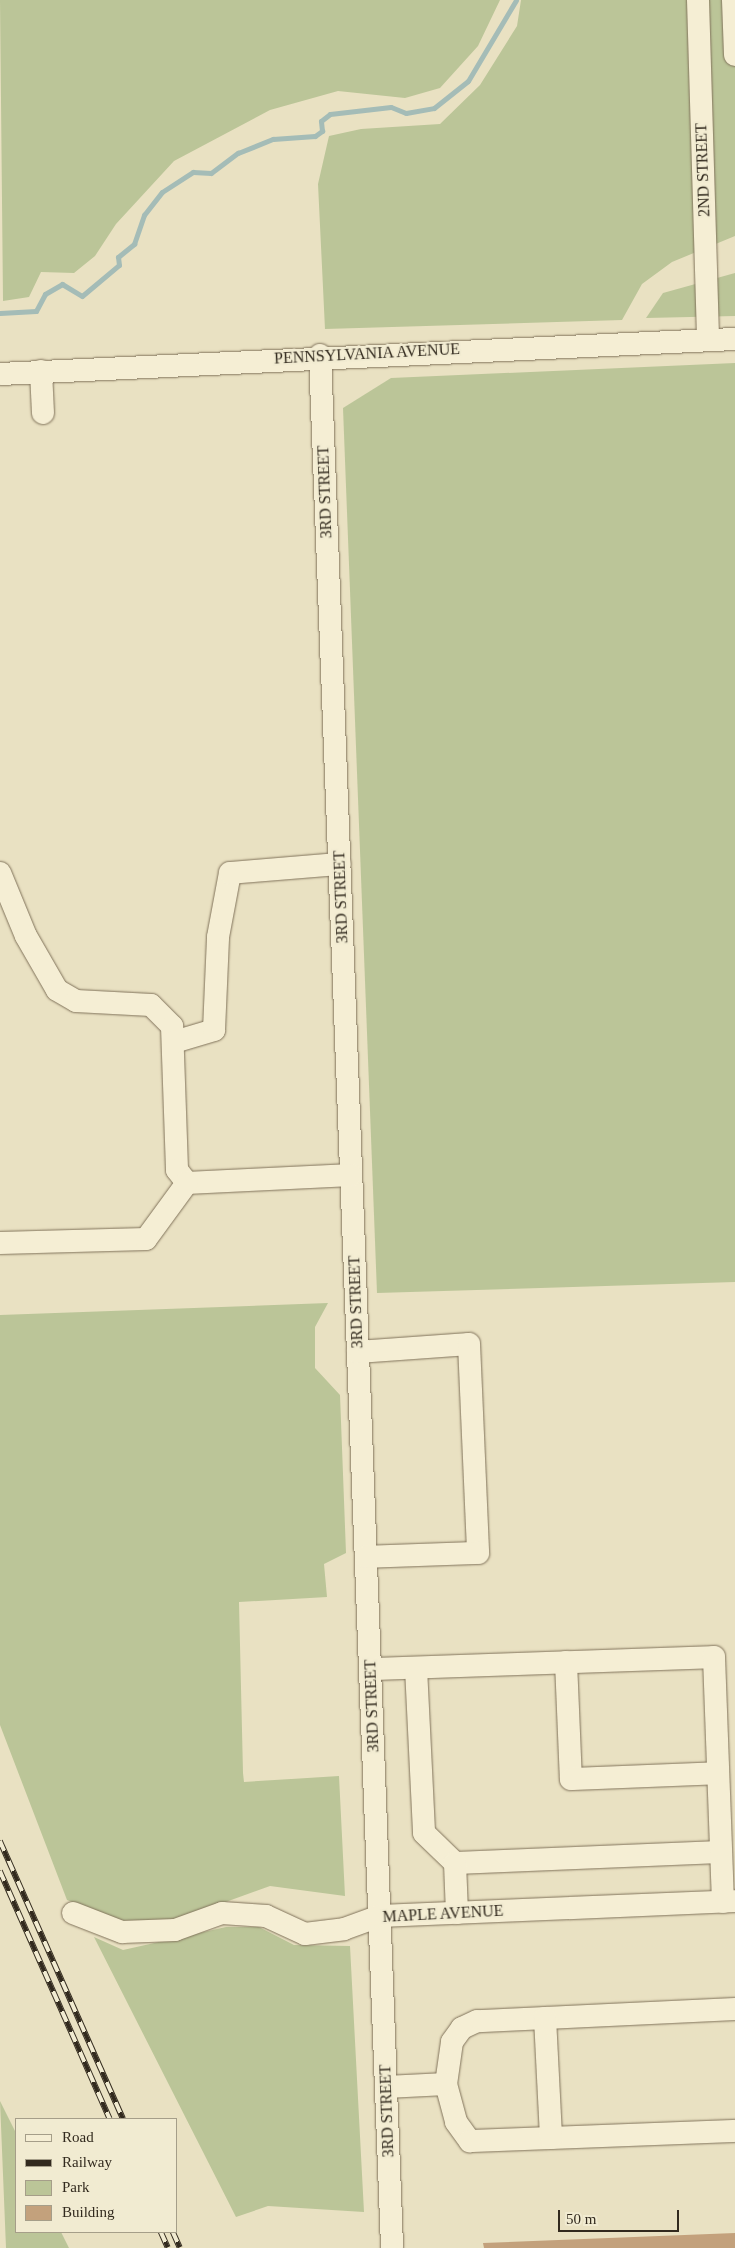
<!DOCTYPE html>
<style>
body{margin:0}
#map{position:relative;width:735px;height:2248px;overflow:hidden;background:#e9e1c2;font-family:Georgia,serif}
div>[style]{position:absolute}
.green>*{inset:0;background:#bbc598}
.stream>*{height:5px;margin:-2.5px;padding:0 2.5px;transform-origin:2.5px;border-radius:2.5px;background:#a4bcb7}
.building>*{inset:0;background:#c3a17c}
.roads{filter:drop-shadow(0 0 1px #81735b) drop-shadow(0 0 1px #81735b)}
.minor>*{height:22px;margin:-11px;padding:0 11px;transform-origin:11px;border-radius:11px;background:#f5eed4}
.rail>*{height:5.5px;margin-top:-2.75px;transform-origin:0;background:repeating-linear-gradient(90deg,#f1ebd1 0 11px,#322a1e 0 22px);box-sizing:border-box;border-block:1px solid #322a1e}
span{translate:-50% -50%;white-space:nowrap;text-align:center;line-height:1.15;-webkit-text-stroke:4px #f1ebd1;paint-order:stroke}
.street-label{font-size:16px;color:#322a1e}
.legend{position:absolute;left:15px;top:2118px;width:162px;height:115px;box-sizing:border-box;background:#f1ebd1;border:1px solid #a59e89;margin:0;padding:6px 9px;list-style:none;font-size:15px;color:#322a1e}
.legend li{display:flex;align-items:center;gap:10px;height:25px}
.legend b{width:25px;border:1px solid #a59e89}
.scale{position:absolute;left:558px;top:2210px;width:121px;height:22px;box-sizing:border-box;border:2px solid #322a1e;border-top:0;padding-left:6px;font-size:15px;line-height:18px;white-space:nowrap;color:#322a1e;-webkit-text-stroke:4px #f1ebd1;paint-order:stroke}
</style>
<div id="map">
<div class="green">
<div style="clip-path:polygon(0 0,500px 0,478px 46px,440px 88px,405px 98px,338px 91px,270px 110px,174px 161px,116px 224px,95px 256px,74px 273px,41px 272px,29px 297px,3px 301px)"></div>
<div style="clip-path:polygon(521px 0,735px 0,735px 236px,672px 262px,642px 284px,622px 320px,325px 329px,318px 184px,329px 136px,361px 129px,440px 124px,480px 85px,517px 26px)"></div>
<div style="clip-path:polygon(735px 273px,735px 316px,646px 318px,663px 293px)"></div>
<div style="clip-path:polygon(735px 363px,735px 1282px,377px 1293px,343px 408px,391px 378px)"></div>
<div style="clip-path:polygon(328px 1303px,315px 1327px,315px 1368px,340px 1395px,346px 1553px,324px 1564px,327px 1597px,239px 1602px,243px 1773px,244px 1782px,339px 1776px,345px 1896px,270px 1886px,176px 1920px,122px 1921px,67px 1900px,0 1725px,0 1315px)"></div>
<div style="clip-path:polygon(226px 1927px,259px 1927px,294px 1945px,350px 1946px,364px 2212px,268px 2206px,236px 2217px,94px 1937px,123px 1950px)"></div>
<div style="clip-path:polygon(0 2101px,16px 2133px,16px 2232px,61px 2232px,69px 2248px,6px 2248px)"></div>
</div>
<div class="stream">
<div style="left:0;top:313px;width:36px;rotate:-3deg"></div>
<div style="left:36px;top:311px;width:19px;rotate:-62deg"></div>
<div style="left:45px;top:294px;width:20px;rotate:-30deg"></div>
<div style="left:62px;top:284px;width:23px;rotate:31deg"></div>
<div style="left:82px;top:296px;width:48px;rotate:-40deg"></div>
<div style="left:119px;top:265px;width:8px;rotate:-97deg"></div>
<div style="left:118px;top:257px;width:21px;rotate:-39deg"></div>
<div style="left:134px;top:244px;width:31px;rotate:-71deg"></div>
<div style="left:144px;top:215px;width:29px;rotate:-52deg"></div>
<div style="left:162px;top:192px;width:37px;rotate:-33deg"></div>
<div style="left:193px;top:172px;width:18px;rotate:3deg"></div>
<div style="left:211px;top:173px;width:34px;rotate:-37deg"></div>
<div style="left:238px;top:153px;width:38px;rotate:-22deg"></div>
<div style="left:273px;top:139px;width:42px;rotate:-4.1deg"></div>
<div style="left:315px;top:136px;width:9px;rotate:-36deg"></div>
<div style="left:322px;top:131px;width:10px;rotate:-96deg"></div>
<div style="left:321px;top:121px;width:11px;rotate:-38deg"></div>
<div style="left:330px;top:114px;width:61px;rotate:-6.5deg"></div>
<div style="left:391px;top:107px;width:16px;rotate:22deg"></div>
<div style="left:406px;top:113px;width:28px;rotate:-10deg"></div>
<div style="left:434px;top:108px;width:43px;rotate:-38.5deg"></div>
<div style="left:468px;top:81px;width:94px;rotate:-59.3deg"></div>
</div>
<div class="building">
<div style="clip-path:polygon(735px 2233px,735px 2248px,484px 2248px,483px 2243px)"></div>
</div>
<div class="roads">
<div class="minor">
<div style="left:698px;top:0;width:340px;rotate:88.3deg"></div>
<div style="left:733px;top:0;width:55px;rotate:87.9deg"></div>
<div style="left:320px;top:355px;width:1894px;rotate:87.82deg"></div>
<div style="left:41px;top:371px;width:42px;rotate:87.3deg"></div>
<div style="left:0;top:374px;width:736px;rotate:-2.73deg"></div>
<div style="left:0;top:873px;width:68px;rotate:67.6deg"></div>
<div style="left:26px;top:936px;width:62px;rotate:60.1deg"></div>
<div style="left:57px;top:990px;width:22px;rotate:30deg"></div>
<div style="left:76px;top:1001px;width:75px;rotate:3.1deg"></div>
<div style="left:151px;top:1005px;width:30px;rotate:45deg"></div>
<div style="left:172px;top:1026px;width:144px;rotate:88deg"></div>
<div style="left:177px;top:1170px;width:16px;rotate:52deg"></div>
<div style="left:187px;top:1183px;width:164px;rotate:-2.8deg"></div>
<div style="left:174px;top:1042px;width:42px;rotate:-16.7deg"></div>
<div style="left:214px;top:1030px;width:93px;rotate:-87.5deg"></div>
<div style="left:218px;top:937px;width:65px;rotate:-79.4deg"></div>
<div style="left:230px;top:873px;width:110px;rotate:-4.7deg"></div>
<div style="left:0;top:1243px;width:146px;rotate:-1.6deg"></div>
<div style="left:146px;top:1239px;width:69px;rotate:-53.8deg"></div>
<div style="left:358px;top:1352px;width:111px;rotate:-4.1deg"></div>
<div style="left:469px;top:1344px;width:209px;rotate:87.5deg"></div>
<div style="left:478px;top:1553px;width:112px;rotate:178deg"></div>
<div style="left:566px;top:1662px;width:117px;rotate:87.6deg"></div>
<div style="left:571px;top:1779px;width:147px;rotate:-2.3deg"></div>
<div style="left:416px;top:1668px;width:165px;rotate:87.2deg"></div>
<div style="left:424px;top:1833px;width:43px;rotate:44.1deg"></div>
<div style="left:455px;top:1863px;width:266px;rotate:-2.4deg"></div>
<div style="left:371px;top:1669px;width:343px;rotate:-2deg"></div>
<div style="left:714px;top:1657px;width:245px;rotate:87.9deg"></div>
<div style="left:455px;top:1863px;width:50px;rotate:87.7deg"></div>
<div style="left:73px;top:1913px;width:53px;rotate:21.2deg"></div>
<div style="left:122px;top:1932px;width:53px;rotate:-2.2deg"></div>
<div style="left:175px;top:1930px;width:50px;rotate:-19.9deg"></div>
<div style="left:222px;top:1913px;width:44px;rotate:3.9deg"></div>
<div style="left:266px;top:1916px;width:43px;rotate:24.8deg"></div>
<div style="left:305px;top:1934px;width:39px;rotate:-7deg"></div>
<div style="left:344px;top:1929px;width:38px;rotate:-20deg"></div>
<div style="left:380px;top:1916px;width:355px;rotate:-2.4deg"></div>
<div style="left:735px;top:2009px;width:258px;rotate:177.3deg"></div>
<div style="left:477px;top:2021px;width:17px;rotate:155deg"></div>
<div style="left:462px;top:2028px;width:17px;rotate:126deg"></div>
<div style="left:452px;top:2042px;width:42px;rotate:98.1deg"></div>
<div style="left:446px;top:2084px;width:39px;rotate:75deg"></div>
<div style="left:456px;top:2122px;width:24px;rotate:54deg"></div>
<div style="left:470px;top:2141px;width:265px;rotate:-2.2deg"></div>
<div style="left:545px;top:2018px;width:120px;rotate:87.1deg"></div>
<div style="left:386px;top:2087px;width:60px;rotate:-2.9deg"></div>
</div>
</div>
<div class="rail">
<div style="left:0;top:1841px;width:304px;rotate:66.1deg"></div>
<div style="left:0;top:1871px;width:271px;rotate:66.1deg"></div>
<div style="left:161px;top:2232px;width:17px;rotate:66deg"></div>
<div style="left:173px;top:2232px;width:17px;rotate:66deg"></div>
</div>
<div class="street-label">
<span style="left:703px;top:170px;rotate:-92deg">2ND STREET</span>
<span style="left:367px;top:354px;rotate:-3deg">PENNSYLVANIA AVENUE</span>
<span style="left:325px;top:492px;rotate:-92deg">3RD STREET</span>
<span style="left:341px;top:897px;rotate:-92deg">3RD STREET</span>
<span style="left:356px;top:1302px;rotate:-92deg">3RD STREET</span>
<span style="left:372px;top:1706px;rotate:-92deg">3RD STREET</span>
<span style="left:443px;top:1914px;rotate:-3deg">MAPLE AVENUE</span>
<span style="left:387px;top:2111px;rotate:-92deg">3RD STREET</span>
</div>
<ul class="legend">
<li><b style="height:6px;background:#f5eed4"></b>Road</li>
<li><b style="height:6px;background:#322a1e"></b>Railway</li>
<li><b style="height:14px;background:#bbc598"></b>Park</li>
<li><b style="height:14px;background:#c3a17c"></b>Building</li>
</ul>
<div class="scale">50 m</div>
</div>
